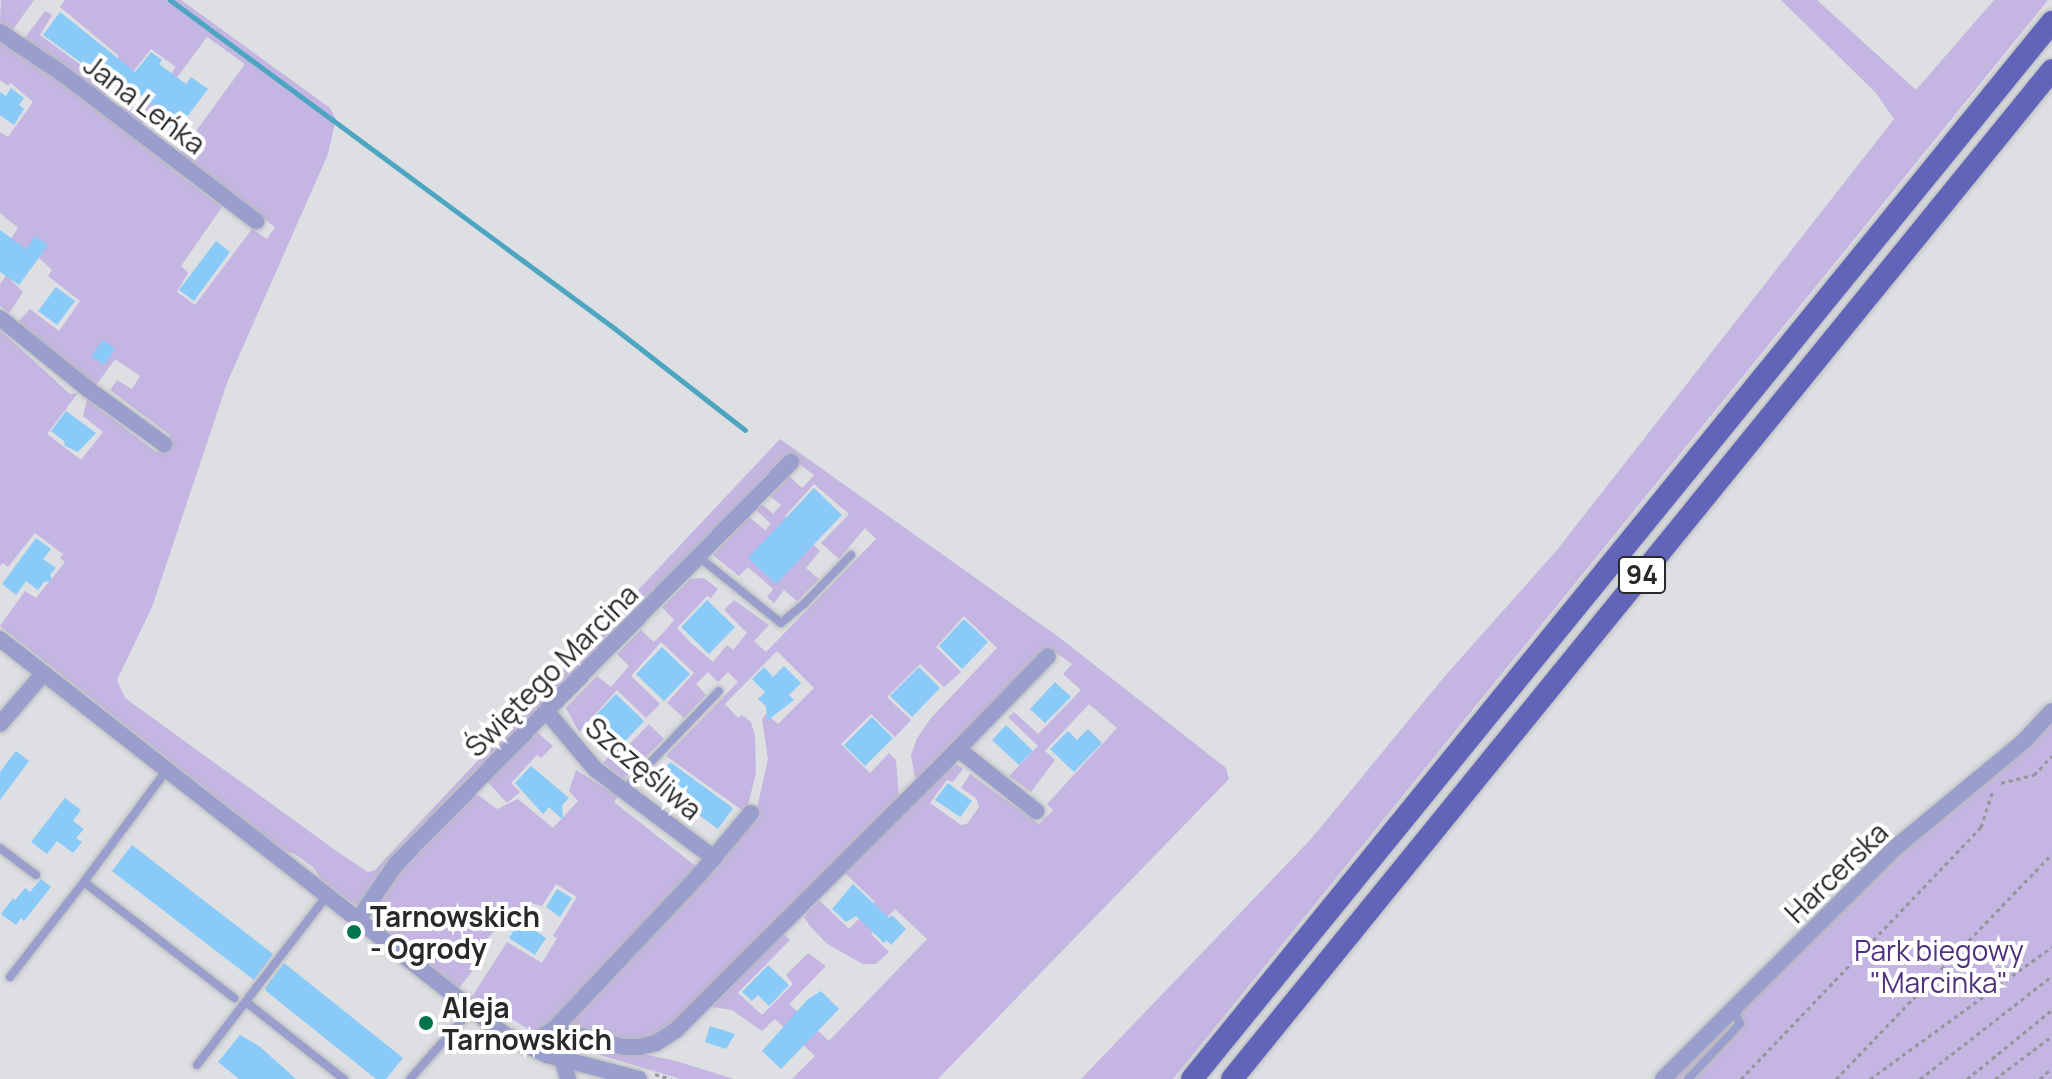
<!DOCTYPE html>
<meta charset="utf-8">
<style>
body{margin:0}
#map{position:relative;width:2052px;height:1079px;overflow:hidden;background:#dddfe2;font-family:Manrope,sans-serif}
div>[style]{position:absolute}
.green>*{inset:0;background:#c4b5e3}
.stream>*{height:5px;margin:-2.5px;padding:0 2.5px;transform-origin:2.5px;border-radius:2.5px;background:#4ca5c1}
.building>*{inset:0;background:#89caf8}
.path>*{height:3px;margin-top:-1.5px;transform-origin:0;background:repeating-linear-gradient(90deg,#959699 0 4px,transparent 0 8px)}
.roads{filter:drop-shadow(0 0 2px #b9bbbd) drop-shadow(0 0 2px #b9bbbd)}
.service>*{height:8px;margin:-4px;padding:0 4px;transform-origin:4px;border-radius:4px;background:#999ecd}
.minor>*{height:16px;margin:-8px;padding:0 8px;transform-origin:8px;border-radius:8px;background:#999ecd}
.primary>*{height:22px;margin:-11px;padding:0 11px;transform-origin:11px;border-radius:11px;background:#6164b9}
.dots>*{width:22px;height:22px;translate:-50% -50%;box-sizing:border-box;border:4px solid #fff;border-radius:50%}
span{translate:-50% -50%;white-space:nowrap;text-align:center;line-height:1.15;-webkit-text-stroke:8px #fff;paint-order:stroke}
.shield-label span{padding:2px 6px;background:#fff;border:2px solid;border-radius:6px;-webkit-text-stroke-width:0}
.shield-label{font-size:26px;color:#28292a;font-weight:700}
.street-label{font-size:28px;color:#28292a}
.poi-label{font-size:28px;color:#28292a;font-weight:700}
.left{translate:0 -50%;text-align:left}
.park-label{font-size:28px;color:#50317d}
</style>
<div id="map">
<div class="green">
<div style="clip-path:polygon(34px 0,12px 31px,0 22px,1px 0)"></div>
<div style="clip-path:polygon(65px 0,181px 0,330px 108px,336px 119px,328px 154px,227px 383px,152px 607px,117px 680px,125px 698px,342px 855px,368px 872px,375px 870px,780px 439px,1060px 638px,1226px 768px,1229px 779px,938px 1079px,792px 1079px,815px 1056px,775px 1019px,762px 1031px,732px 1010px,712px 1007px,783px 934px,790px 940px,738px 993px,762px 1015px,793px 984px,786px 975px,808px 953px,826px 966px,789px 1004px,829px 1041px,927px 939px,895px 909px,871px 934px,889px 952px,876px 964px,863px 964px,827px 944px,810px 926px,804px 917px,807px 913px,819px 900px,849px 929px,875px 902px,845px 873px,955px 763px,963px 769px,953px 782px,947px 780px,930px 803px,961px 825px,967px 824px,979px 807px,976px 798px,961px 788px,970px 774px,1039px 824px,1053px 810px,1047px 804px,1117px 728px,1089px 704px,1045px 751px,1055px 760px,1031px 792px,1009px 776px,1038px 746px,1008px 717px,1014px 712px,1038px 734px,1081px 690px,1063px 674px,1072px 664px,1048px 647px,916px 783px,911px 756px,916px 740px,930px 719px,997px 648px,964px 616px,936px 647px,961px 672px,944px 687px,920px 664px,887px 697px,911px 720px,895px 737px,871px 714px,841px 744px,870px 773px,889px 753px,896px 760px,899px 797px,715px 986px,661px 1033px,638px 1041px,581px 1031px,572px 1025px,571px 1019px,755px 817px,768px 759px,762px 719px,766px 714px,778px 724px,814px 688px,777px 651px,725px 704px,738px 718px,742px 715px,751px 722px,755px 736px,756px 773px,746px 813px,666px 756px,738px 682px,728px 672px,718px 682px,708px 672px,696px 684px,706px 695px,684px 718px,667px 703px,694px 673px,661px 642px,631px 676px,660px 704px,646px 718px,617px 690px,579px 732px,566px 708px,597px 676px,611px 687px,629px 666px,617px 654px,641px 630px,654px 642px,665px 631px,674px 620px,662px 607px,690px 579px,704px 578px,718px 589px,711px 598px,707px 596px,677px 628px,692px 644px,713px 662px,727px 645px,733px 650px,747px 633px,724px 610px,734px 600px,769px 625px,754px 641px,766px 652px,876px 539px,865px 528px,839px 559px,821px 543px,849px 514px,814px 484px,785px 516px,820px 551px,806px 568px,819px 579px,797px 601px,784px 590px,774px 603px,767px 597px,773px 589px,748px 567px,739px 576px,713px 555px,749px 517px,765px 530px,771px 524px,756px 510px,762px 504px,773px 514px,781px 505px,770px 496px,789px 476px,802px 488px,814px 475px,790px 457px,778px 463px,360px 904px,355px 905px,322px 880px,313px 867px,295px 854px,284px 851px,0 626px,25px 591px,36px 598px,65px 562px,60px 558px,63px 554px,35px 533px,8px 567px,3px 563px,0 566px,0 330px,70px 394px,78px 393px,47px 434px,81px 460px,103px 432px,83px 416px,87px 399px,156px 452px,170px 435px,110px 390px,117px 380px,132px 389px,140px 376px,115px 359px,94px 388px,24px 328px,19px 321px,30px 309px,59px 331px,80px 301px,48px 276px,52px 270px,39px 258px,47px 245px,36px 237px,7px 276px,23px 292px,9px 313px,0 306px,0 284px,12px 267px,0 255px,18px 228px,0 213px,0 132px,8px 137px,33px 102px,11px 83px,8px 86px,0 80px,0 44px,3px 42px,58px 79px,222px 207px,181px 266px,188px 273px,177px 292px,195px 305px,252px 229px,267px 239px,275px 227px,178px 156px,245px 64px,207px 37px,141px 126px,119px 110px,126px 102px,142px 113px,176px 67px,151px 49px,118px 91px,111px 87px,103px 99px,24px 39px,45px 11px,52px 15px,40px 35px,100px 79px,119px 56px,60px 7px)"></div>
<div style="clip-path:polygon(1781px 0,1817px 0,1916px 90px,1994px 0,2048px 0,1173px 1079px,1081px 1079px,1311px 839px,1445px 676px,1557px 550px,1894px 119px,1876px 93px)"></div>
<div style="clip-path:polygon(2052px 711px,2052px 1079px,1663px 1079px,1676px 1065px)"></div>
<div style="clip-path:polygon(649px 724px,664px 739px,624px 779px,603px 763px,616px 749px,621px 753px)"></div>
<div style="clip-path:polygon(536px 731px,553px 746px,541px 758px,537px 755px,511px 783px,520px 792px,507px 803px,486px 780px)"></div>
<div style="clip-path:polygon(576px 770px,618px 796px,614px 802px,698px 868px,559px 1014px,535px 1033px,495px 1009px,489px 1012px,471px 998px,507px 942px,542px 963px,557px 938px,553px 936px,577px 897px,556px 884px,542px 906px,531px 903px,511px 914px,474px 952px,482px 959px,459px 988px,372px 919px,374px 907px,389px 882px,474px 792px,497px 809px,518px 799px,553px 828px,578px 801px,569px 791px)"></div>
<div style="clip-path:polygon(556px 1036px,676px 1061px,734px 1079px,680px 1079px,547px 1039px)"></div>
</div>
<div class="stream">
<div style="left:170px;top:0;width:552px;rotate:36.45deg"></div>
<div style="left:614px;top:328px;width:166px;rotate:37.9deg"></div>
</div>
<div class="building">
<div style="clip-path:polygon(60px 12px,135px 72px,151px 52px,162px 60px,159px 64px,186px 84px,191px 77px,208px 89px,186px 118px,190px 121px,179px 136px,165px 125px,169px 119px,164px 113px,135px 91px,130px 98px,43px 35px)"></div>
<div style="clip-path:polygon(11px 88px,24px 98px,19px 105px,24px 109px,14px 125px,0 115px,0 92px,6px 96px)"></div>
<div style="clip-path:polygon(0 230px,26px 249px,35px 236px,48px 245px,19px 285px,0 272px)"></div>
<div style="clip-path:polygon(216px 241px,230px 252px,194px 301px,179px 290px)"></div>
<div style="clip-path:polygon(56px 287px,75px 301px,57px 325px,38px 311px)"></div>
<div style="clip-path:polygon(103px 340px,115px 349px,104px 365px,91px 356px)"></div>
<div style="clip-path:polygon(66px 411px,96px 433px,78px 452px,65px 446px,64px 441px,51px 431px)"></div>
<div style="clip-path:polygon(814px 488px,842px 515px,776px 584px,748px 558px)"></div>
<div style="clip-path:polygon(36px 538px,51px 549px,43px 559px,56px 568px,50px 574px,52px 581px,44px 582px,38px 590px,26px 581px,16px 595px,2px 584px)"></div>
<div style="clip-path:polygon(707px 600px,735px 627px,709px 654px,681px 627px)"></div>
<div style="clip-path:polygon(964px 619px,988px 642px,962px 669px,939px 646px)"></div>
<div style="clip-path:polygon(662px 647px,690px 674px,664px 701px,636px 674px)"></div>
<div style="clip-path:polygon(784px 666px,801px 683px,789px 695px,794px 700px,767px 721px,766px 706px,758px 699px,765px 692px,752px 679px,764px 667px,773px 677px)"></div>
<div style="clip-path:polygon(919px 667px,940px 688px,912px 717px,890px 696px)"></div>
<div style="clip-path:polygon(1055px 682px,1071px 697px,1045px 723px,1030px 709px)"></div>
<div style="clip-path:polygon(616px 694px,644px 721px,618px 749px,590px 721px)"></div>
<div style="clip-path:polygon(872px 717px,893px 738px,865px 766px,844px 745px)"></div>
<div style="clip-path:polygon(1006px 725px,1033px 751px,1019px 765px,992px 740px)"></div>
<div style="clip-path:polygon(1088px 729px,1102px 743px,1074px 772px,1050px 749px,1068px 731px,1077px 740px)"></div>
<div style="clip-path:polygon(16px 751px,29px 761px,0 800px,0 772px)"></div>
<div style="clip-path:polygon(670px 762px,733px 808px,718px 829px,655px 783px)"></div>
<div style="clip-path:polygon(531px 766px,569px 798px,562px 805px,563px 820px,549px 807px,543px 814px,515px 783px)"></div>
<div style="clip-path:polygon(948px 783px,972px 801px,960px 817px,935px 800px)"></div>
<div style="clip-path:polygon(65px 798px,81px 810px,73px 821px,84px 829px,76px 838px,82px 842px,73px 853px,57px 841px,47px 854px,31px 842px)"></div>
<div style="clip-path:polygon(132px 845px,273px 954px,254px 980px,112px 871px)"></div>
<div style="clip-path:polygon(41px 879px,51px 887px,24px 921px,21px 918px,16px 925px,1px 914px,13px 898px,15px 900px,25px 888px,30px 892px)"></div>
<div style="clip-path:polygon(853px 884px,889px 918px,892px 915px,906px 929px,891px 945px,886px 940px,884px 943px,856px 916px,846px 922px,832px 909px)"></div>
<div style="clip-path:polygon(557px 889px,572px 898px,560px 917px,546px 907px)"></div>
<div style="clip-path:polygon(520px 921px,546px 938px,535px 955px,509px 938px)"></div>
<div style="clip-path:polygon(284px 963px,403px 1058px,386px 1079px,376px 1079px,266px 991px,265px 988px)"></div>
<div style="clip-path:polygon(768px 965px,789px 985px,769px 1006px,758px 995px,752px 1001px,742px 992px)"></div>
<div style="clip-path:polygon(821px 991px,839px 1009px,781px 1069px,762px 1051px,808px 999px)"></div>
<div style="clip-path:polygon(710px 1026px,735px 1034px,726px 1049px,705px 1042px)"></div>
<div style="clip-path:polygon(240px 1035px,259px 1046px,296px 1079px,239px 1079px,218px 1062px)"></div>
</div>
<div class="path">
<div style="left:2001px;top:783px;width:34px;rotate:-14deg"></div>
<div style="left:2034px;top:775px;width:26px;rotate:-47deg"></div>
<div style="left:655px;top:1074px;width:17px;rotate:17deg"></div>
<div style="left:1741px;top:1079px;width:348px;rotate:-46.4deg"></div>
<div style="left:1981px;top:827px;width:39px;rotate:-72deg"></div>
<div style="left:1836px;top:1079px;width:312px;rotate:-46.2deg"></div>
<div style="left:1870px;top:1079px;width:225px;rotate:-36deg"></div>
<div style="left:1920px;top:1079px;width:167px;rotate:-38deg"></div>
<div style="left:1967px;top:1079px;width:109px;rotate:-39.1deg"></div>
<div style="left:1995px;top:1079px;width:71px;rotate:-37deg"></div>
<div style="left:2040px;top:1079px;width:16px;rotate:-43deg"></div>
</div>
<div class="roads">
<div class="service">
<div style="left:699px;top:557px;width:105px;rotate:38.8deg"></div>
<div style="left:781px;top:623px;width:30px;rotate:-40deg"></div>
<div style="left:804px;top:604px;width:68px;rotate:-46.2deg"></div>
<div style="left:166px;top:771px;width:138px;rotate:126.5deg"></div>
<div style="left:84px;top:882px;width:190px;rotate:37.7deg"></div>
<div style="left:624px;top:790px;width:137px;rotate:-46.2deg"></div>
<div style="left:0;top:848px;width:45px;rotate:36.9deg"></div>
<div style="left:10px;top:977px;width:120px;rotate:-52.1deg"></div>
<div style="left:246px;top:1002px;width:125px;rotate:38.2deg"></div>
<div style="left:197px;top:1065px;width:212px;rotate:-52.5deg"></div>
<div style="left:410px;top:1079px;width:94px;rotate:-48.5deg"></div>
<div style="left:1688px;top:1079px;width:76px;rotate:-46.6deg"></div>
<div style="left:1740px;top:1024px;width:15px;rotate:-113deg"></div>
</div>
<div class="minor">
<div style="left:0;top:32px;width:76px;rotate:33.7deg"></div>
<div style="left:63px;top:74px;width:243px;rotate:37.3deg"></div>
<div style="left:0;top:318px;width:113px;rotate:38.9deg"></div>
<div style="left:88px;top:389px;width:94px;rotate:35.9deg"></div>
<div style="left:0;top:639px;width:642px;rotate:38.1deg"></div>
<div style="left:505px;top:1035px;width:47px;rotate:25.5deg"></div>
<div style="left:547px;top:1055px;width:95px;rotate:14.6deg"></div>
<div style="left:547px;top:712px;width:75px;rotate:49.9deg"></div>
<div style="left:595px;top:769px;width:149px;rotate:36.8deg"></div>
<div style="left:0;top:724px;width:66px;rotate:-49.3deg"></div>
<div style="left:958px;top:749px;width:129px;rotate:-45.9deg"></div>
<div style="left:357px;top:921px;width:69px;rotate:-55.6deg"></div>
<div style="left:396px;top:864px;width:564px;rotate:-45.5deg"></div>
<div style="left:554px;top:1029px;width:72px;rotate:14.4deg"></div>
<div style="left:624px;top:1047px;width:16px"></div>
<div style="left:640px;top:1047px;width:16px;rotate:-14deg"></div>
<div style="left:656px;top:1043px;width:24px;rotate:-33deg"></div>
<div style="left:676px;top:1030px;width:398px;rotate:-44.9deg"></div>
<div style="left:958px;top:749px;width:100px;rotate:38.5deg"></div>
<div style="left:530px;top:1045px;width:29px;rotate:-34deg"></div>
<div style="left:554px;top:1029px;width:212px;rotate:-46.7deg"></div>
<div style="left:699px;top:875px;width:81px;rotate:-50deg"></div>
<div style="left:562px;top:1058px;width:22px;rotate:74deg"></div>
<div style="left:1663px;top:1079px;width:329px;rotate:-44.9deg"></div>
<div style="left:1896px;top:847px;width:165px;rotate:-39.6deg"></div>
<div style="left:2023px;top:742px;width:42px;rotate:-46.9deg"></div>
</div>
<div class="primary">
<div style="left:1192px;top:1079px;width:1363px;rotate:-50.87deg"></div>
<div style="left:1232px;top:1079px;width:1300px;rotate:-50.9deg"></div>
</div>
</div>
<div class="dots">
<div style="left:354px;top:932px;background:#00744f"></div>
<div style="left:426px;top:1023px;background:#00744f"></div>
</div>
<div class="shield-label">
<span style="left:1642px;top:575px">94</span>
</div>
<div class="street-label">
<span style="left:145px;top:104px;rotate:37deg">Jana Leńka</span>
<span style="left:551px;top:670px;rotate:-45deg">Świętego Marcina</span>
<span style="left:644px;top:768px;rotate:40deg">Szczęśliwa</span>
<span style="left:1836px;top:872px;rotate:-44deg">Harcerska</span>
</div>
<div class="poi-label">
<span class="left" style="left:370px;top:932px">Tarnowskich<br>- Ogrody</span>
<span class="left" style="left:442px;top:1023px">Aleja<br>Tarnowskich</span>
</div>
<div class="park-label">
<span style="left:1939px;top:966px">Park biegowy<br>"Marcinka"</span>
</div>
</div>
